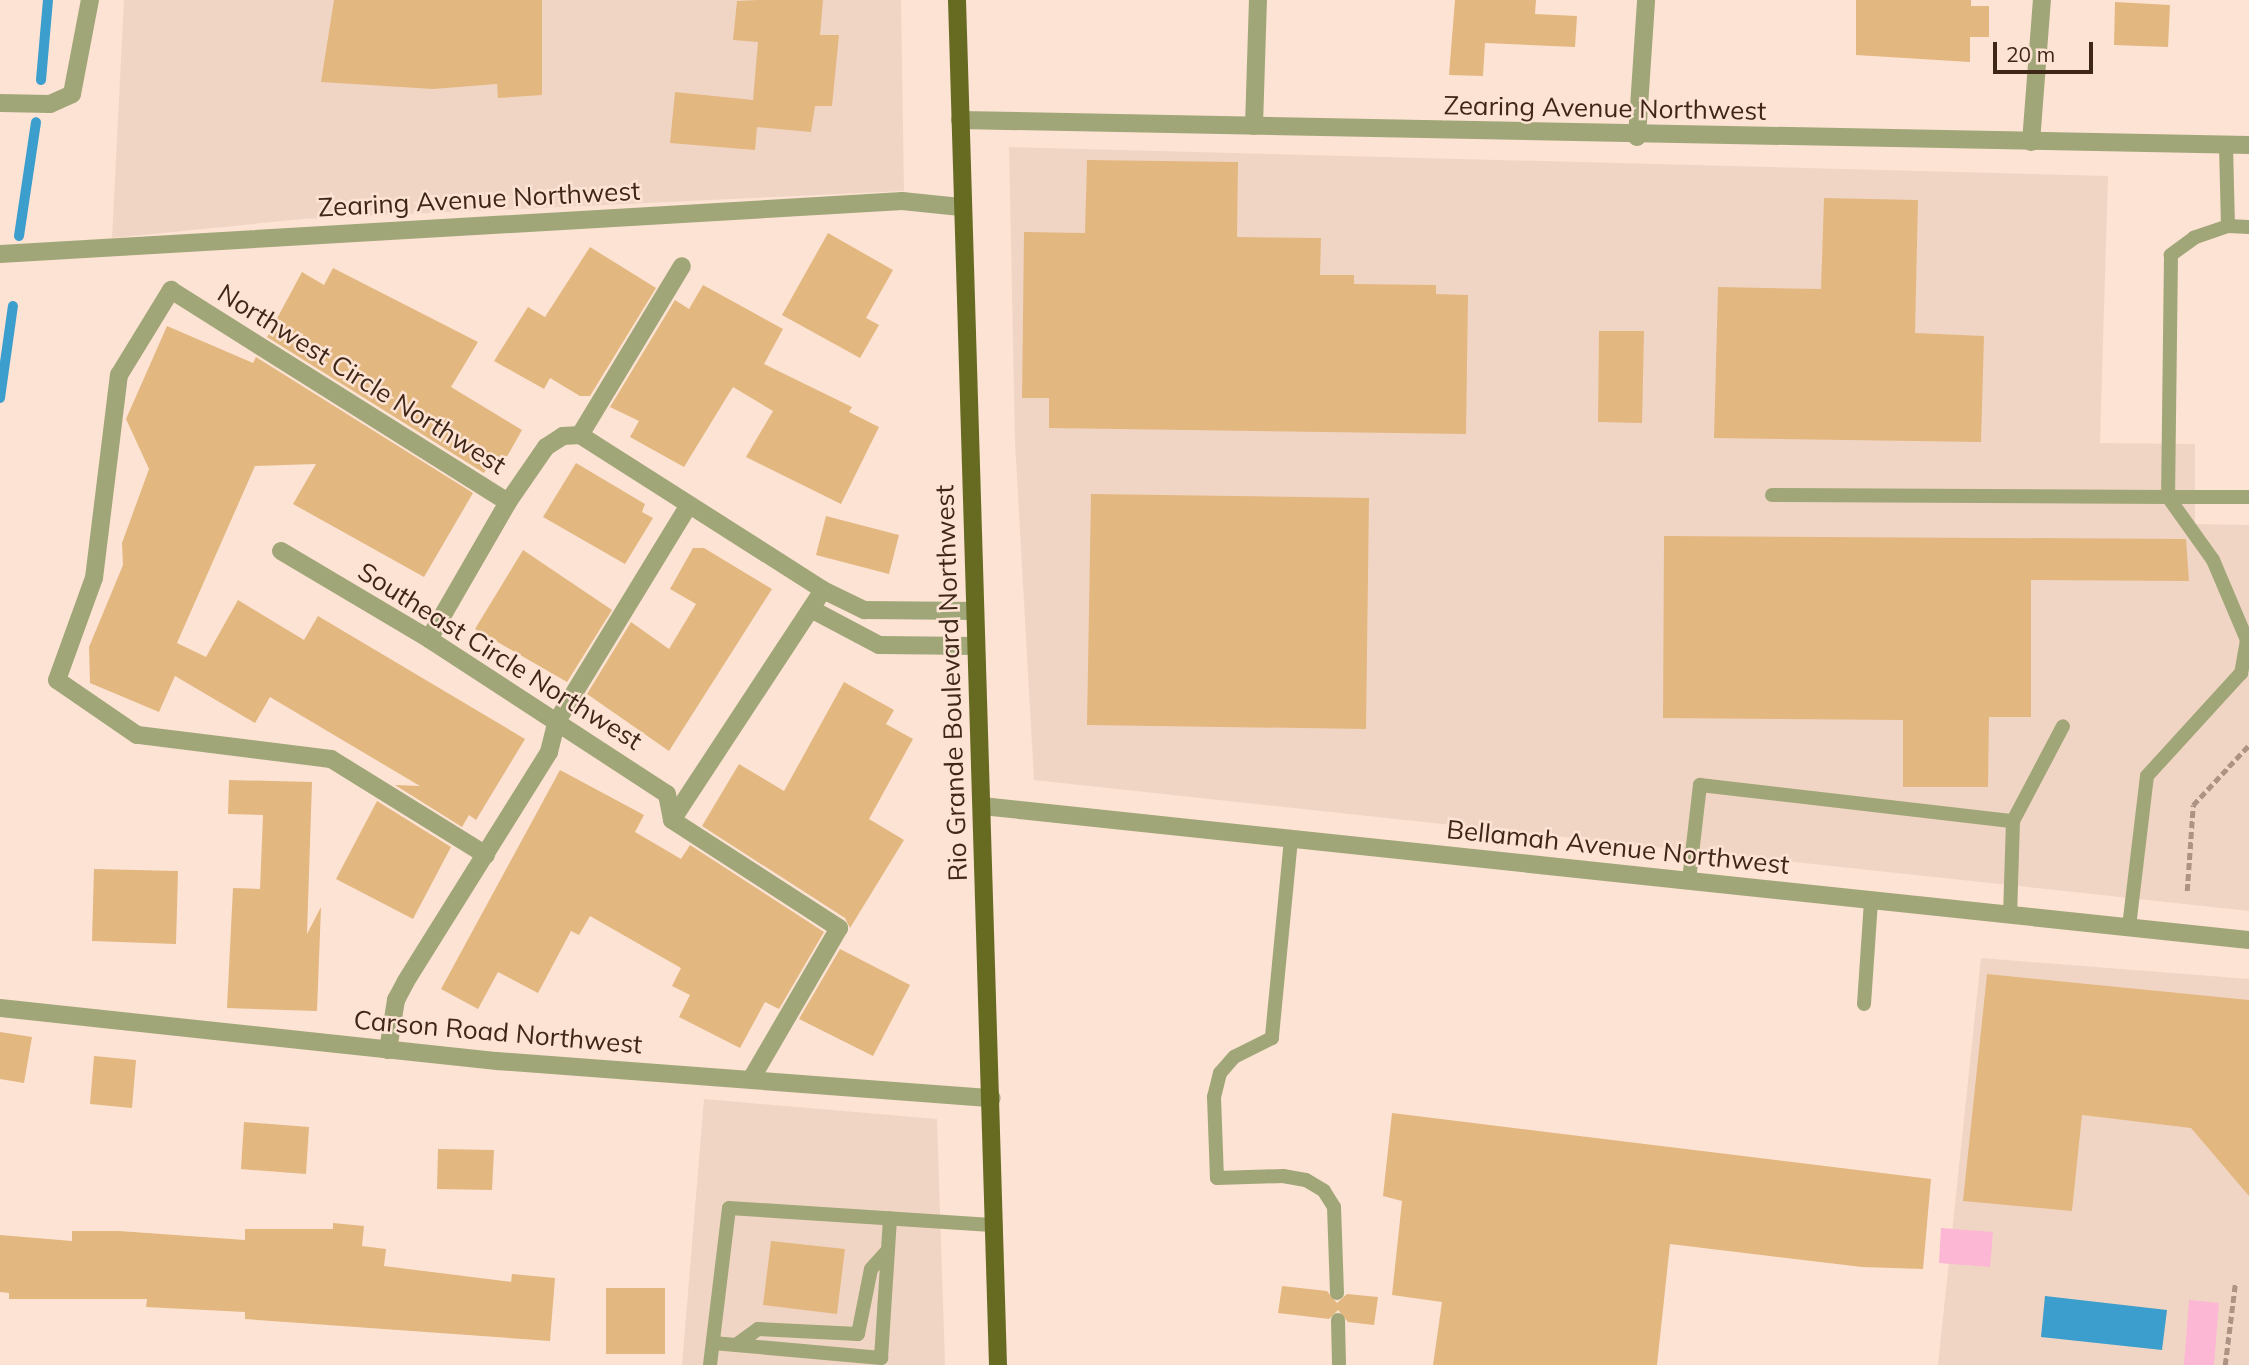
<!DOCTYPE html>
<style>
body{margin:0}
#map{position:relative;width:2249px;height:1365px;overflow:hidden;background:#fde3d4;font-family:Mulish,sans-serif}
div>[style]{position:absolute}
.built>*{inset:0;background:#f1d5c4}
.green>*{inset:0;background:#fbb7d3}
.water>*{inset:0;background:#3b9ecc}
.stream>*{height:10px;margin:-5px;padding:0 5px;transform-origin:5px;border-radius:5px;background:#3b9ecc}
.building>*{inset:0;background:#e3b780}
.path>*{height:4.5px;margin-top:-2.25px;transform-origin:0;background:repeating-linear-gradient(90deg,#ac9384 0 7px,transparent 0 10.5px)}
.service>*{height:14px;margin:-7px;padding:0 7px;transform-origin:7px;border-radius:7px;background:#a1a678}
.minor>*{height:18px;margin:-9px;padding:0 9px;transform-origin:9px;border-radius:9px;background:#a1a678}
.tertiary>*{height:18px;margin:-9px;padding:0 9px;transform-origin:9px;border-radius:9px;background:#a1a678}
.primary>*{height:18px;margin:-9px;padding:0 9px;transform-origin:9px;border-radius:9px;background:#676b21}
span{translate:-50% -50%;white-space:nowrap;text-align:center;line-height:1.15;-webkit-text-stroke:5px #fde3d4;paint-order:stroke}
.street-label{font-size:26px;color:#3f2718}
.scale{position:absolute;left:1993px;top:42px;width:100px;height:32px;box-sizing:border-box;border:4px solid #3f2718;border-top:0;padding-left:9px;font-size:21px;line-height:24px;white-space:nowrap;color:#3f2718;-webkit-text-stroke:5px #fde3d4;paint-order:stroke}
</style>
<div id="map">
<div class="built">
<div style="clip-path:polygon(124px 0,901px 0,904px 191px,303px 219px,112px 238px)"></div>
<div style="clip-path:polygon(1009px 147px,2108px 176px,2100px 443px,2195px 444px,2195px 524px,2249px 525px,2249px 911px,1034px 780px,1015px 442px)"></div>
<div style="clip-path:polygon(1981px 958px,2249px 979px,2249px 1365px,1938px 1365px)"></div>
<div style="clip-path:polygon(704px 1099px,937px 1119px,945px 1365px,682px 1365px)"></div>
</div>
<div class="green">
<div style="clip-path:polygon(1941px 1228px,1993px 1232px,1990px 1267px,1939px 1263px)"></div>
<div style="clip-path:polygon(2189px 1300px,2219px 1303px,2214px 1365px,2184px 1365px)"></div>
</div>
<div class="water">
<div style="clip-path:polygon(2045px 1296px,2167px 1310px,2162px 1350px,2041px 1337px)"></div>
</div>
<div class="stream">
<div style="left:41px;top:80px;width:80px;rotate:-85deg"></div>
<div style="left:19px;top:236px;width:115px;rotate:-81.5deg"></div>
<div style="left:0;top:398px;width:93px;rotate:-82deg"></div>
</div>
<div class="building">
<div style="clip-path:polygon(334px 0,542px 0,542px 95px,498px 98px,497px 84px,433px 89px,321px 82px)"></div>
<div style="clip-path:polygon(759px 0,823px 0,820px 35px,839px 35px,832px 106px,815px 106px,811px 132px,757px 127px,755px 150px,670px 143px,675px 92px,753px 100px,758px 42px,733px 40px,737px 1px)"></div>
<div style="clip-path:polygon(1455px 0,1536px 0,1535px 14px,1577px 16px,1575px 47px,1485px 43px,1483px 76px,1449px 75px)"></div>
<div style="clip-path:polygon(1856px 0,1971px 0,1971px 6px,1989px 6px,1989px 37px,1970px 37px,1970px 62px,1856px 55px)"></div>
<div style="clip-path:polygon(2115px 2px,2170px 5px,2168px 47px,2114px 45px)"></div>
<div style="clip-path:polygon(1087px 160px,1238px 162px,1237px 237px,1321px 238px,1320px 275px,1354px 275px,1354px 284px,1436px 285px,1436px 294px,1468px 295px,1466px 434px,1049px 428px,1049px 398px,1022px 398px,1024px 232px,1085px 233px)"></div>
<div style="clip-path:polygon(1824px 198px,1918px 200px,1915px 333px,1984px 336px,1981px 442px,1714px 438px,1718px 287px,1821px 289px)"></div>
<div style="clip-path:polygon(828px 233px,893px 270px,866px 318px,879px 325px,860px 358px,782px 315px)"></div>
<div style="clip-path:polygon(590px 247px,656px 288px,590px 396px,580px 396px,550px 378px,544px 389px,494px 361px,528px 307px,545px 317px)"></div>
<div style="clip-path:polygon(333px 268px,478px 342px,451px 387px,522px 430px,504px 462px,494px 456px,484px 473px,267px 337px,302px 272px,324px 285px)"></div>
<div style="clip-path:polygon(703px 285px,783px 329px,764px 364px,852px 407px,849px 412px,879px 427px,841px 504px,746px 457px,773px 411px,733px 387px,684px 467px,630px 437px,639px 421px,610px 407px,675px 300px,689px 309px)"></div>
<div style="clip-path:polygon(167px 326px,253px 363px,256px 357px,473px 493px,424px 577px,293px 504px,316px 464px,255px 466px,177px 643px,206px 657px,238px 600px,304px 640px,318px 616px,525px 739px,476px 820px,469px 815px,462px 827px,395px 785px,420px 786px,270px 697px,255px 723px,175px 676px,159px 712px,90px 683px,89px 647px,123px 565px,122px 543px,149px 469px,126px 419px)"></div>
<div style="clip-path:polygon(1599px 331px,1644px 331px,1642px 423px,1598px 422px)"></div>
<div style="clip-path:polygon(576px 463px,645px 504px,642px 512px,653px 518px,625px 564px,543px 517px)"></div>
<div style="clip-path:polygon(1091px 494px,1369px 498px,1366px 729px,1087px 725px)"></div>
<div style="clip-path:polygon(826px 516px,899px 535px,889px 574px,816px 555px)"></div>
<div style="clip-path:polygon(1664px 536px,2186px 539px,2189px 581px,2031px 580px,2031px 717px,1989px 717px,1988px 787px,1903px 787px,1903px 720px,1663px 718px)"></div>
<div style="clip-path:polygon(693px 548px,704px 548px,772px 589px,669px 751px,587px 694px,631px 622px,669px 649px,696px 604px,670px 589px)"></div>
<div style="clip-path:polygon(523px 550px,612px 610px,567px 682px,475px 629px)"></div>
<div style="clip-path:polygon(844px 682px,894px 710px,886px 724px,913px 739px,869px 819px,904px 840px,850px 928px,845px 918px,702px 826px,739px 764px,784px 791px)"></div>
<div style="clip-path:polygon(560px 770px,644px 815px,635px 832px,681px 859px,690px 845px,824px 932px,779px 1009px,765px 1002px,740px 1048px,679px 1017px,690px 995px,672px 986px,681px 968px,590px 916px,579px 935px,571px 931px,538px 993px,498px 972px,478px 1009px,441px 989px)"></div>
<div style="clip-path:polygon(229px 780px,312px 782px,307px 934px,321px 907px,317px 1011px,227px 1008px,233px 888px,260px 889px,263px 815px,228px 814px)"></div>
<div style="clip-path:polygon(377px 801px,451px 847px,413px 919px,336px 879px)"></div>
<div style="clip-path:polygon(94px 869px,178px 871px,176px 944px,92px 941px)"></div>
<div style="clip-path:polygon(840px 949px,910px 985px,873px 1056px,799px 1019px)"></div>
<div style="clip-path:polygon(1987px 974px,2249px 1000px,2249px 1196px,2191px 1128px,2082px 1115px,2072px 1211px,1963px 1201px)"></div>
<div style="clip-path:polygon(0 1032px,32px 1037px,24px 1083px,0 1079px)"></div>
<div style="clip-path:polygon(94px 1056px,136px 1060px,132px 1108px,90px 1104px)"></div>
<div style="clip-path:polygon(1392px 1113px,1931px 1179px,1923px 1269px,1862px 1267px,1670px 1244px,1657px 1365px,1433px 1365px,1442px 1302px,1392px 1295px,1402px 1201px,1383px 1196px)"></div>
<div style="clip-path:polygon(244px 1122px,309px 1127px,306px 1174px,241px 1169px)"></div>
<div style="clip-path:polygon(438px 1149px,494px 1150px,492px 1190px,437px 1189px)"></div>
<div style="clip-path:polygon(333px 1223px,364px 1226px,362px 1246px,386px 1249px,384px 1266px,511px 1282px,512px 1274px,555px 1278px,550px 1341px,245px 1319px,245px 1312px,146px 1307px,147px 1299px,9px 1299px,9px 1293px,0 1292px,0 1235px,72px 1241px,72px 1231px,119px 1231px,245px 1240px,245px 1229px,333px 1229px)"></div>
<div style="clip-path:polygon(771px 1241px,845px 1249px,837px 1314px,763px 1305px)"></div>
<div style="clip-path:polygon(1282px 1286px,1327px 1291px,1337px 1303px,1347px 1294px,1378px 1297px,1374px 1325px,1348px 1322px,1338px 1310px,1329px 1319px,1278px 1313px)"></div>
<div style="clip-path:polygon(606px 1288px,665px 1288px,665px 1354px,606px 1354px)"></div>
</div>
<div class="path">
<div style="left:2187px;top:891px;width:86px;rotate:-86deg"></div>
<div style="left:2193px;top:805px;width:82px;rotate:-47deg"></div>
<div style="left:2225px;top:1365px;width:81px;rotate:-82.9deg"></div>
</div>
<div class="service">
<div style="left:2226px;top:145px;width:81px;rotate:88.6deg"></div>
<div style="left:2228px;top:226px;width:21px;rotate:3deg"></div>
<div style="left:2228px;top:226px;width:36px;rotate:161deg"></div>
<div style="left:2194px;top:238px;width:29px;rotate:144deg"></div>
<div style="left:2171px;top:255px;width:242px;rotate:90.7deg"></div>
<div style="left:2168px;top:497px;width:81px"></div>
<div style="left:1772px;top:495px;width:396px;rotate:0.3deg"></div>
<div style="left:2168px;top:497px;width:77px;rotate:54.5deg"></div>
<div style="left:2213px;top:560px;width:87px;rotate:67deg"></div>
<div style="left:2247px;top:640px;width:34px;rotate:100deg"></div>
<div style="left:2241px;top:673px;width:139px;rotate:132.4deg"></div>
<div style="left:2147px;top:776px;width:153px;rotate:96.8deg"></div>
<div style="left:2013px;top:821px;width:107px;rotate:-62.2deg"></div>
<div style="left:1291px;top:839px;width:200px;rotate:95.5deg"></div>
<div style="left:1272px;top:1038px;width:42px;rotate:153.4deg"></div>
<div style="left:1234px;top:1057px;width:21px;rotate:131deg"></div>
<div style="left:1220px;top:1073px;width:25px;rotate:104deg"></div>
<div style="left:1214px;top:1097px;width:81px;rotate:87.9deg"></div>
<div style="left:1217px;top:1178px;width:66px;rotate:-1.7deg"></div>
<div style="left:1283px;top:1176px;width:23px;rotate:10deg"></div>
<div style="left:1306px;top:1180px;width:21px;rotate:31deg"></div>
<div style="left:1324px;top:1191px;width:19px;rotate:58deg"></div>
<div style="left:1334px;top:1207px;width:86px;rotate:88deg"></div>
<div style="left:1689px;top:880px;width:96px;rotate:-83.4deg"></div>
<div style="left:1700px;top:785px;width:315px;rotate:6.6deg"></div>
<div style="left:2013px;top:821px;width:94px;rotate:91.8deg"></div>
<div style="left:1864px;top:1004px;width:104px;rotate:-86.1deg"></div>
<div style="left:1338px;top:1320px;width:45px;rotate:88.7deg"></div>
<div style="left:713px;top:1343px;width:169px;rotate:5.1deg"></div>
<div style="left:881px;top:1358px;width:140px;rotate:-86.3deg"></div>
<div style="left:736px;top:1345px;width:27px;rotate:-36deg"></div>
<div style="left:758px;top:1329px;width:100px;rotate:2.9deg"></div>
<div style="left:858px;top:1334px;width:66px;rotate:-78.7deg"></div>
<div style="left:871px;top:1269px;width:25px;rotate:-48deg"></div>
<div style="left:710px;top:1365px;width:158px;rotate:-83.1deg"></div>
<div style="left:729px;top:1208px;width:267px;rotate:3.7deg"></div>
</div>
<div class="minor">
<div style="left:0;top:103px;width:50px;rotate:1.1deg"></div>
<div style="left:50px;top:104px;width:24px;rotate:-24deg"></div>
<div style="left:72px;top:94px;width:96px;rotate:-79.2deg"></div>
<div style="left:960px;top:120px;width:1289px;rotate:1.11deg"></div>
<div style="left:1254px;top:126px;width:126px;rotate:-88.2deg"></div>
<div style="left:1637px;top:137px;width:137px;rotate:-86.2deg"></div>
<div style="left:2031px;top:142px;width:142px;rotate:-85.6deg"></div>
<div style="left:0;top:254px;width:904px;rotate:-3.36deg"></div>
<div style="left:902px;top:201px;width:59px;rotate:5.8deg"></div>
<div style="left:580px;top:435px;width:288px;rotate:32.5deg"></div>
<div style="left:823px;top:590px;width:46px;rotate:26deg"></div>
<div style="left:864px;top:610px;width:111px;rotate:0.5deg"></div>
<div style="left:281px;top:551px;width:172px;rotate:30.7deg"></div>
<div style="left:429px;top:639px;width:284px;rotate:33.1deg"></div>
<div style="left:667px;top:794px;width:26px;rotate:79deg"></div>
<div style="left:672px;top:820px;width:199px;rotate:32.9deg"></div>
<div style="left:839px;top:928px;width:175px;rotate:120.2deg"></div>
<div style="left:811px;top:609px;width:77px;rotate:27.9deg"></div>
<div style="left:879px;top:645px;width:97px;rotate:0.6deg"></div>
<div style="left:429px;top:639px;width:158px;rotate:-60deg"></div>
<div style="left:508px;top:502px;width:67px;rotate:-55.4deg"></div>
<div style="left:546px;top:447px;width:20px;rotate:-33deg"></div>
<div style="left:563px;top:436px;width:17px;rotate:-3deg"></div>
<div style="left:580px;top:435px;width:197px;rotate:-58.9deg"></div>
<div style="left:672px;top:820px;width:275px;rotate:-56.7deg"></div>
<div style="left:486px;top:855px;width:182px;rotate:-148.2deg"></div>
<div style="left:331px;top:759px;width:195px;rotate:-172.9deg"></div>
<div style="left:137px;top:735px;width:97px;rotate:-145.5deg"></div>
<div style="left:57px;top:680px;width:109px;rotate:-70.1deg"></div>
<div style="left:94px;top:578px;width:205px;rotate:-83deg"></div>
<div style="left:119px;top:375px;width:100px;rotate:-58.5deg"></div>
<div style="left:171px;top:290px;width:398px;rotate:32.2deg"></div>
<div style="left:0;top:1008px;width:500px;rotate:6.1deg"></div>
<div style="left:497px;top:1061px;width:496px;rotate:4.3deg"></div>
<div style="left:388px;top:1050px;width:51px;rotate:-80.9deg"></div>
<div style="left:396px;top:1000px;width:21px;rotate:-62deg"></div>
<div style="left:406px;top:981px;width:270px;rotate:-58deg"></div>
<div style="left:549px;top:752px;width:32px;rotate:-76deg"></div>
<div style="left:557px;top:721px;width:253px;rotate:-58.6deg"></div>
</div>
<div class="tertiary">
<div style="left:982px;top:806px;width:1274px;rotate:6.04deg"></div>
</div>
<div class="primary">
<div style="left:957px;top:0;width:1366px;rotate:88.28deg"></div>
</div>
<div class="street-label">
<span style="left:1605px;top:108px;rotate:1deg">Zearing Avenue Northwest</span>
<span style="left:479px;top:199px;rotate:-3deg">Zearing Avenue Northwest</span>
<span style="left:362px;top:379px;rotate:32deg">Northwest Circle Northwest</span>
<span style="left:500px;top:656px;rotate:32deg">Southeast Circle Northwest</span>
<span style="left:951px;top:683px;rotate:-92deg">Rio Grande Boulevard Northwest</span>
<span style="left:1618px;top:847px;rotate:6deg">Bellamah Avenue Northwest</span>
<span style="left:498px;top:1032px;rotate:5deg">Carson Road Northwest</span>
</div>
<div class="scale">20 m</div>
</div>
